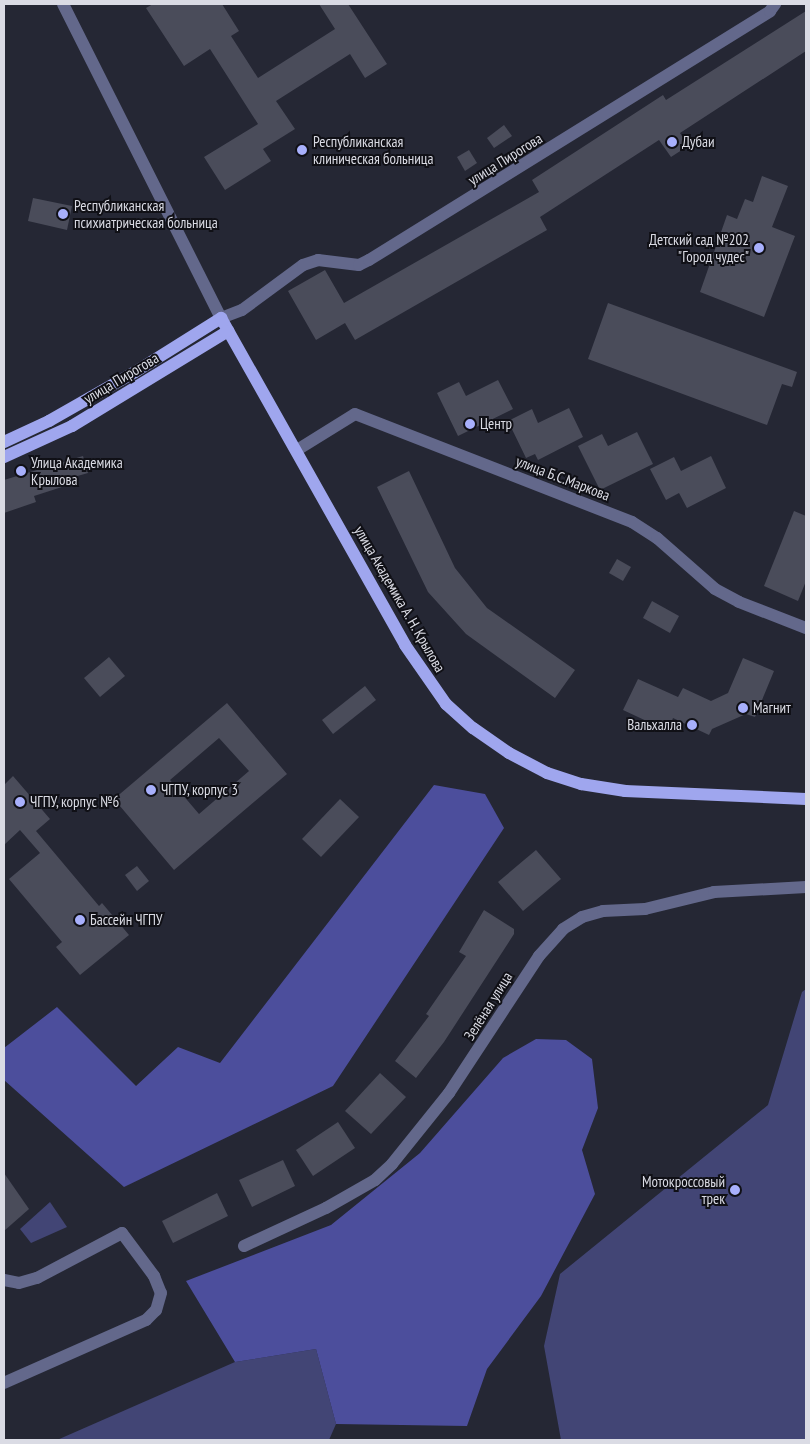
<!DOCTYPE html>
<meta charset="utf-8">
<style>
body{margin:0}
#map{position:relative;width:810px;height:1444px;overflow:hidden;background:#252734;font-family:"PT Sans Narrow",sans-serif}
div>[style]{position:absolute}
.green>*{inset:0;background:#424575}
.forest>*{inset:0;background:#4c4e9c}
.building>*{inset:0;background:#4a4c5a}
.minor>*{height:12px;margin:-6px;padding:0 6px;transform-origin:6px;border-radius:6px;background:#63688b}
.major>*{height:12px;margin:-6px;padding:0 6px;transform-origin:6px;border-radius:6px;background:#9fa6ee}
.dots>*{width:14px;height:14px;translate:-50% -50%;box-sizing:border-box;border:2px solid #101016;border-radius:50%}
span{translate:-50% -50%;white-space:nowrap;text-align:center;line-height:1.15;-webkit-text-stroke:4px #101016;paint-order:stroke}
.poi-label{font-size:15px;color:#dadbe4}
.left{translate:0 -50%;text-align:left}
.right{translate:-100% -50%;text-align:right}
.street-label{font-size:15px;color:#dadbe4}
.frame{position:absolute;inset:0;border:5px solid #dadbe4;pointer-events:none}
</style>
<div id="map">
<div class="green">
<div style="clip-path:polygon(806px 989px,806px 1440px,561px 1440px,544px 1346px,560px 1274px,768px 1105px,802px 992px)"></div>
<div style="clip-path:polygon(50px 1202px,67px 1227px,31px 1243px,20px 1229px)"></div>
<div style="clip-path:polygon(316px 1349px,336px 1424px,329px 1440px,57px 1440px,235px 1362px)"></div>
</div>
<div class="forest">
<div style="clip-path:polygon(434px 785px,485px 794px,504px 828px,333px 1086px,124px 1187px,4px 1080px,4px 1048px,57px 1007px,136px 1086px,178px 1047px,220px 1063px)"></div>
<div style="clip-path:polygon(536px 1039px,566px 1040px,592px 1059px,598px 1108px,582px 1150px,595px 1194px,541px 1296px,487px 1369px,467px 1426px,336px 1424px,316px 1349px,235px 1362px,186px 1281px,331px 1225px,420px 1153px,503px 1058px)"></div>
</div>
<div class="building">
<div style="clip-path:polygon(153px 4px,222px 4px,239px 31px,231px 36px,258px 78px,335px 29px,319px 4px,348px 4px,387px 64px,365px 78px,350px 54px,276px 101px,295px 129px,263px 149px,271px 161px,225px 190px,204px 157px,258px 124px,210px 49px,184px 66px,146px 8px)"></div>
<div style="clip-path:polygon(806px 11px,806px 51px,680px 133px,688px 146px,671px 157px,659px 140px,540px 217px,547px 230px,355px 340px,345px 323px,316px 340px,288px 291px,325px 270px,344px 303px,539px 192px,532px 180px,663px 95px,666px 100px)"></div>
<div style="clip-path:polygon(504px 125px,512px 136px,494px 148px,487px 138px)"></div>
<div style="clip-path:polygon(469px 150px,477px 163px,465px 171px,457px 157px)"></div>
<div style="clip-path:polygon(762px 176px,788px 186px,772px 227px,795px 236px,764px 317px,700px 292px,727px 215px,737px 219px,745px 199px,753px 202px)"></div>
<div style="clip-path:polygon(33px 198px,72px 206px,67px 230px,28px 221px)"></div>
<div style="clip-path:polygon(608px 303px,797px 372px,792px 387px,782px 384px,767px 425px,588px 359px)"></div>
<div style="clip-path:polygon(498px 380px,513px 409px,458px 436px,437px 393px,459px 382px,466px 396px)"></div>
<div style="clip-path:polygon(569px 408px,583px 437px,538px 460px,535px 454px,526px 458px,508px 421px,532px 409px,538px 423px)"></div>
<div style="clip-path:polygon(637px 432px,653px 464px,600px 490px,578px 446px,602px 434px,608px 446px)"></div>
<div style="clip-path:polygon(83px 456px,88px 473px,60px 481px,62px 487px,34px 496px,36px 502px,4px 513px,4px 480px)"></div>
<div style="clip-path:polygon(711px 456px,726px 488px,687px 508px,679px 493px,666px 500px,650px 469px,674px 457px,681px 471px)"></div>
<div style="clip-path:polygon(409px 471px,455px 568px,487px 608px,575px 670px,555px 698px,466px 634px,428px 592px,377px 487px)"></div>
<div style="clip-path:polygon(794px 511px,806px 516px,806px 581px,798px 601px,764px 586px)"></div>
<div style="clip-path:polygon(617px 559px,631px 567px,623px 581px,609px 573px)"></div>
<div style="clip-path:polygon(652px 601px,679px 616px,670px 633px,643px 618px)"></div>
<div style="clip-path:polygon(109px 657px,125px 676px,100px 697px,84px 678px)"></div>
<div style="clip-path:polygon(743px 658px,774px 671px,755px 717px,746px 714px,712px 729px,709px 735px,673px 718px,668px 731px,623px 710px,638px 679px,678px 697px,683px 688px,711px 701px,728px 693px)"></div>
<div style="clip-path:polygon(365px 686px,376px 700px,333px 734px,322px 720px)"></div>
<div style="clip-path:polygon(evenodd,227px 703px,287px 774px,174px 870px,114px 799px,227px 703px,219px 738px,249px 771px,199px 814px,170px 780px,219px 738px)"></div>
<div style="clip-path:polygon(13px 776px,50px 819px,36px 831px,99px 906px,102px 903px,129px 935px,80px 975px,56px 947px,62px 942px,9px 879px,40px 853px,20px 830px,4px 845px,4px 785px)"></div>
<div style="clip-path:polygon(340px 799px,359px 817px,321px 857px,302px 839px)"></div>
<div style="clip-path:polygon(536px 850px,561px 879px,523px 911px,498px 882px)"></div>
<div style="clip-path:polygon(137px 866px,149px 881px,137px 891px,125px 875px)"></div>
<div style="clip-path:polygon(484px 910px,514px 929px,514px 934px,444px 1042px,416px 1078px,395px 1061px,429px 1016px,426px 1014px,466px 956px,459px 952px)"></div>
<div style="clip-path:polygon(380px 1073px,406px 1097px,371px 1134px,345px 1111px)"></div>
<div style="clip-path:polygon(338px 1122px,355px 1148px,313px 1176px,296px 1150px)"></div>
<div style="clip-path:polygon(283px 1160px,295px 1186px,252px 1207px,239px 1180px)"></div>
<div style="clip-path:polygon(4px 1173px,29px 1209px,4px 1231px)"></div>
<div style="clip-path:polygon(217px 1193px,228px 1216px,173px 1243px,162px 1221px)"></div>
</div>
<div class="minor">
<div style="left:63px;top:4px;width:352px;rotate:63.3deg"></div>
<div style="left:221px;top:318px;width:22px;rotate:-21deg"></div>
<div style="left:242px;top:310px;width:76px;rotate:-36.4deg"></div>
<div style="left:303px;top:265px;width:16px;rotate:-18deg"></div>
<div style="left:318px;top:260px;width:41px;rotate:7deg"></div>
<div style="left:359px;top:265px;width:11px;rotate:-27deg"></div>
<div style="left:369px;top:260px;width:472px;rotate:-31.8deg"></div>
<div style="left:770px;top:11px;width:9px;rotate:-54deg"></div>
<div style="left:297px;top:450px;width:68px;rotate:-31.8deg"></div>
<div style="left:355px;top:414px;width:297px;rotate:21.3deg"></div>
<div style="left:632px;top:522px;width:30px;rotate:33deg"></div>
<div style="left:657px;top:538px;width:77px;rotate:41.3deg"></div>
<div style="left:715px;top:589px;width:27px;rotate:28deg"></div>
<div style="left:739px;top:602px;width:72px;rotate:21.2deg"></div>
<div style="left:244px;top:1246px;width:90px;rotate:-24.9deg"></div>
<div style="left:326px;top:1208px;width:56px;rotate:-29.7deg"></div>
<div style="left:375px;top:1180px;width:23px;rotate:-43deg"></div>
<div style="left:392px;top:1164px;width:91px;rotate:-51.2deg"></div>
<div style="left:449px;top:1093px;width:164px;rotate:-56.7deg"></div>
<div style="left:539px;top:956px;width:36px;rotate:-48deg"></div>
<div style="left:563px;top:929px;width:22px;rotate:-32deg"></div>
<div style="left:582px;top:917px;width:22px;rotate:-16deg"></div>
<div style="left:603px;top:911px;width:42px;rotate:-2.7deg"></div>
<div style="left:645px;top:909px;width:71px;rotate:-13.8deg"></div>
<div style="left:714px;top:892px;width:92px;rotate:-3.1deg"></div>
<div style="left:4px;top:1280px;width:15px;rotate:11deg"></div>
<div style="left:19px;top:1283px;width:19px;rotate:-16deg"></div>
<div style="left:37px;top:1278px;width:96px;rotate:-27.9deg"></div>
<div style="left:122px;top:1233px;width:54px;rotate:53.3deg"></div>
<div style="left:154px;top:1276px;width:18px;rotate:68deg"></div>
<div style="left:161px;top:1293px;width:18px;rotate:106deg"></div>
<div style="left:156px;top:1310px;width:14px;rotate:135deg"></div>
<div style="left:146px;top:1320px;width:155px;rotate:156.1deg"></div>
</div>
<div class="major">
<div style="left:4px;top:442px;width:50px;rotate:-25deg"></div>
<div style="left:49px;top:421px;width:99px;rotate:-29.7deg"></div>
<div style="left:135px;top:372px;width:102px;rotate:-32.1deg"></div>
<div style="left:221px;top:318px;width:375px;rotate:60.6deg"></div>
<div style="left:405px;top:645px;width:72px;rotate:55.2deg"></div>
<div style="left:446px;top:704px;width:36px;rotate:42deg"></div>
<div style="left:473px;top:728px;width:44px;rotate:34.8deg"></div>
<div style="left:509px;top:753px;width:43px;rotate:27.8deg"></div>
<div style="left:547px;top:773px;width:36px;rotate:18deg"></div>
<div style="left:581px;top:784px;width:45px;rotate:9deg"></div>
<div style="left:625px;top:791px;width:181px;rotate:2.5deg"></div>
<div style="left:4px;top:457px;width:75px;rotate:-24.5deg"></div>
<div style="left:72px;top:426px;width:183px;rotate:-31.3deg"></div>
</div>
<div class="dots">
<div style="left:672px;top:142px;background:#a8b0fc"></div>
<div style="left:302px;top:150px;background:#a8b0fc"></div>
<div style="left:63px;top:214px;background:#a8b0fc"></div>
<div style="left:759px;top:248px;background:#a8b0fc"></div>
<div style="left:470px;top:424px;background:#a8b0fc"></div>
<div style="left:21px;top:471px;background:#a8b0fc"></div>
<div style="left:743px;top:708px;background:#a8b0fc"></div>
<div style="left:692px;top:725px;background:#a8b0fc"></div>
<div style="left:151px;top:790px;background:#a8b0fc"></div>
<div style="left:20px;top:802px;background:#a8b0fc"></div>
<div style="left:80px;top:920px;background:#a8b0fc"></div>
<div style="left:735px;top:1190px;background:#a8b0fc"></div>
</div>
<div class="poi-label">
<span class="left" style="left:313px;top:150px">Республиканская<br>клиническая больница</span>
<span class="left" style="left:682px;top:142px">Дубаи</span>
<span class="left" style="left:74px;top:214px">Республиканская<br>психиатрическая больница</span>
<span class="right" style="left:749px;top:248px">Детский сад №202<br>"Город чудес"</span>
<span class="left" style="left:480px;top:424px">Центр</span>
<span class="left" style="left:31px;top:471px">Улица Академика<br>Крылова</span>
<span class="left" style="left:753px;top:708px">Магнит</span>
<span class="right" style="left:682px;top:725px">Вальхалла</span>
<span class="left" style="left:161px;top:790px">ЧГПУ, корпус 3</span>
<span class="left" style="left:30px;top:802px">ЧГПУ, корпус №6</span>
<span class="left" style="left:90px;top:920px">Бассейн ЧГПУ</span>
<span class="right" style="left:725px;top:1190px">Мотокроссовый<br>трек</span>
</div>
<div class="street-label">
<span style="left:505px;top:159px;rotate:-32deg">улица Пирогова</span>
<span style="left:121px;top:378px;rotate:-31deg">улица Пирогова</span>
<span style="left:563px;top:478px;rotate:21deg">улица Б.С.Маркова</span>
<span style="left:400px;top:599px;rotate:60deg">улица Академика А. Н. Крылова</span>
<span style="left:488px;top:1006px;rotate:-58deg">Зелёная улица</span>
</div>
<div class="frame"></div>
</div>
